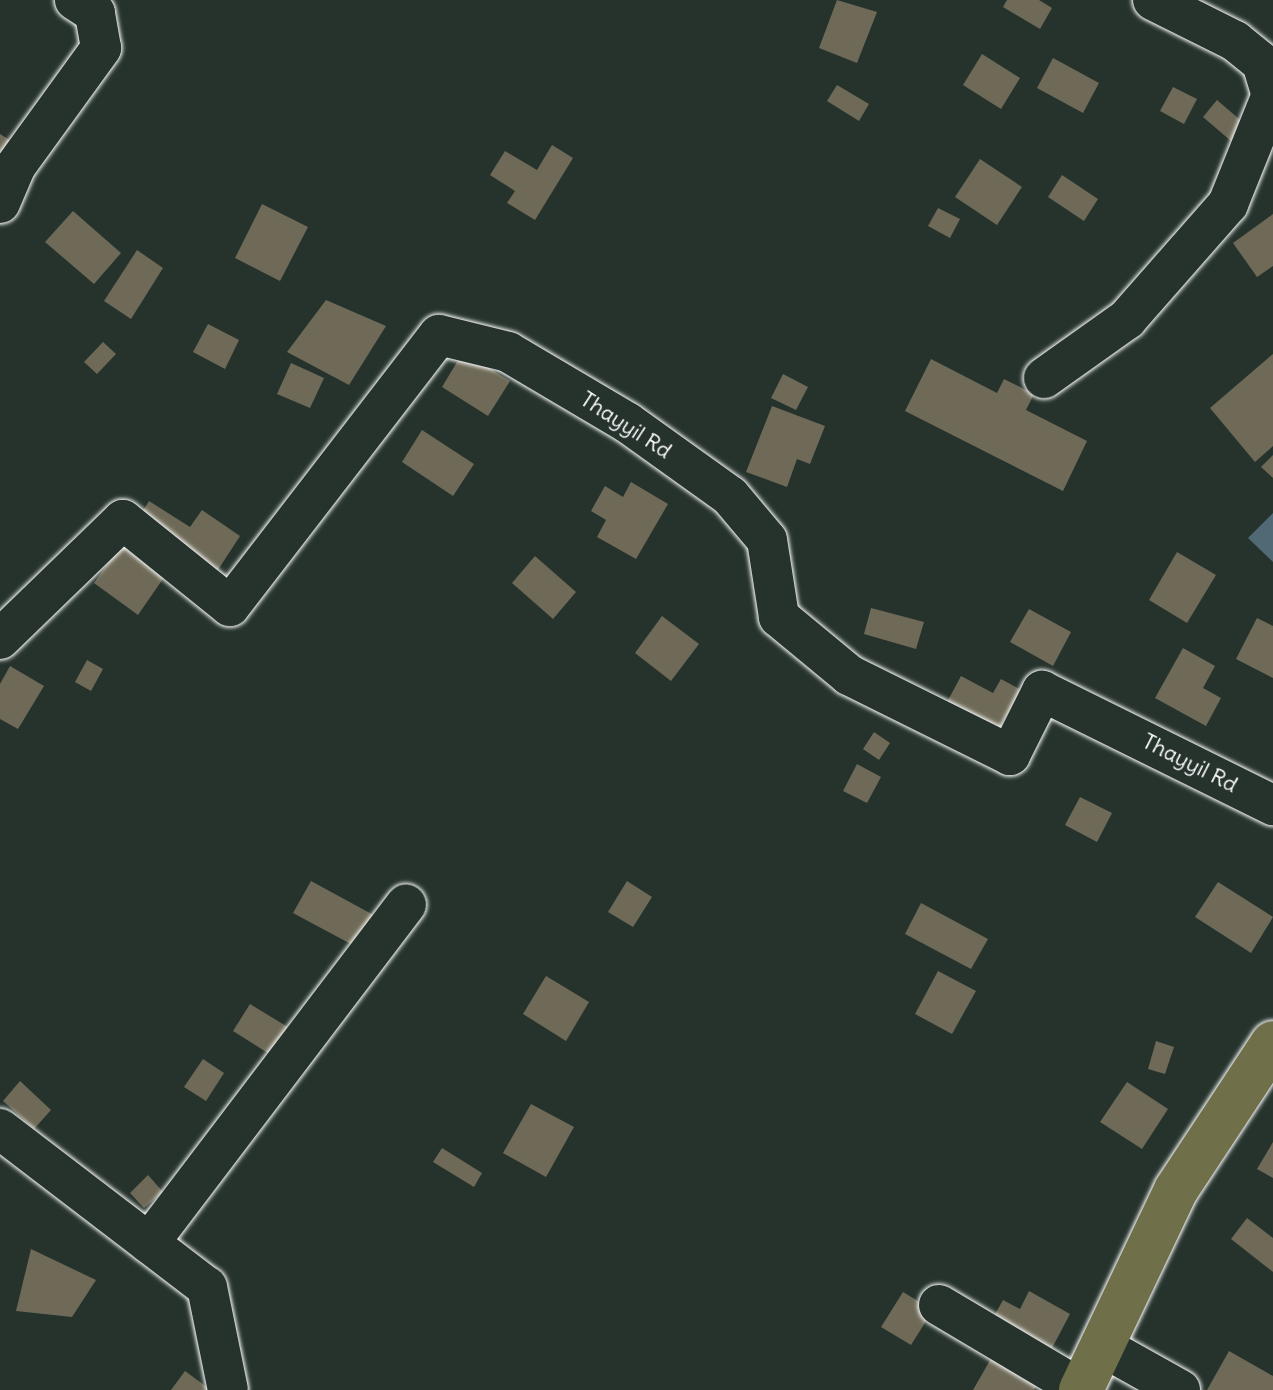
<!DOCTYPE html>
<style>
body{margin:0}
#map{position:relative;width:1273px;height:1390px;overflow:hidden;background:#26332d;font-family:Delius,sans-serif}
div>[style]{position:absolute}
.water>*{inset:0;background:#506975}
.building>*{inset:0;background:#6e6a57}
.roads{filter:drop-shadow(0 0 2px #fff) drop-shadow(0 0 2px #fff)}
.minor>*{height:40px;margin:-20px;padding:0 20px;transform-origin:20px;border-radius:20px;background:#26332d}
.major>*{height:44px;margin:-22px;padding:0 22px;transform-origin:22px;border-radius:22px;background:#6f704a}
span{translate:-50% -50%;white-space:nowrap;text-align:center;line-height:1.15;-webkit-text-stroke:8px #26332d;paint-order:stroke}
.street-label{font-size:22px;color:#fff}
</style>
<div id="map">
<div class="water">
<div style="clip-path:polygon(1273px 513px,1273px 562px,1248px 538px)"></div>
</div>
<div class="building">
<div style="clip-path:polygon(837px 0,877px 12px,857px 63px,819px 48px)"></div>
<div style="clip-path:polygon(1007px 0,1039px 0,1052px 8px,1040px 29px,1003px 7px)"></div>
<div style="clip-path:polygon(982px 54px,1020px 78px,1001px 109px,963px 85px)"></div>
<div style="clip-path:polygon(1053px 58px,1099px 83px,1083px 113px,1037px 88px)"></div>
<div style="clip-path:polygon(837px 85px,869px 104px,859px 121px,827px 101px)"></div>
<div style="clip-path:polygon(1173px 87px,1197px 99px,1184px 124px,1160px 111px)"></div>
<div style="clip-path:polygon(1217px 100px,1245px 124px,1231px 141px,1203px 117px)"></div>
<div style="clip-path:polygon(0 134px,16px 144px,0 169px)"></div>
<div style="clip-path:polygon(552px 145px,573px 158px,535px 220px,507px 203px,515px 191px,490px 175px,505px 151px,537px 170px)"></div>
<div style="clip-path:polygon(980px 159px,1022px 187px,997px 225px,955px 197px)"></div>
<div style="clip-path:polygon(1062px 175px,1098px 199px,1084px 221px,1048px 197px)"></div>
<div style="clip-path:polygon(262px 204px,308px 227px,280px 281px,235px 258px)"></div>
<div style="clip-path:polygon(938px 208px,960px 219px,950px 238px,928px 226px)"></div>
<div style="clip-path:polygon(73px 211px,121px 253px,94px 284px,45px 242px)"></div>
<div style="clip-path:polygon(1273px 214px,1273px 266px,1257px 277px,1233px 243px)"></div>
<div style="clip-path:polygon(137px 250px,163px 268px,131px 319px,104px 301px)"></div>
<div style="clip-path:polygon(326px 300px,386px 326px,349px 385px,287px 352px)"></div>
<div style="clip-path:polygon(208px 324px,239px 340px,225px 369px,193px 352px)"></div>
<div style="clip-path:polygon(103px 342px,116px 354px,97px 374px,84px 362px)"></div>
<div style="clip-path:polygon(463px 352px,510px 381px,488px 416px,442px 387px)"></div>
<div style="clip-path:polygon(1273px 354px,1273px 446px,1255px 462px,1210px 408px)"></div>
<div style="clip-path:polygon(931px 359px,997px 393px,1004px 379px,1034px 394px,1026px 410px,1087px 441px,1063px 491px,905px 411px)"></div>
<div style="clip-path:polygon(291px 363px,324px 378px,310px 408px,277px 394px)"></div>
<div style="clip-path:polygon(783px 374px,808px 387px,796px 410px,771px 398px)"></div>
<div style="clip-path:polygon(772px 406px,825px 426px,810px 464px,797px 459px,787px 487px,746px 472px)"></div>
<div style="clip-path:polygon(422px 430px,474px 464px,453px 496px,402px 462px)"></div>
<div style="clip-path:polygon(1273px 455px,1273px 478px,1261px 467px)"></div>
<div style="clip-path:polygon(631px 482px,668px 504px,636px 559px,597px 537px,606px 520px,591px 511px,605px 486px,623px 497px)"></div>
<div style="clip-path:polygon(149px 501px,190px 527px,202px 510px,240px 536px,214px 576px,135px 524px)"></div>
<div style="clip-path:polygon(125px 539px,169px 570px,138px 615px,94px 583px)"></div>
<div style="clip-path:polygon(1177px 552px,1216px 575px,1187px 623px,1149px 600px)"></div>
<div style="clip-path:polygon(535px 556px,576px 592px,553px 619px,512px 583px)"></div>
<div style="clip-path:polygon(871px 608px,924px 622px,916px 649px,864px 634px)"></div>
<div style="clip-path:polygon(1029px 609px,1071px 632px,1053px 666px,1010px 642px)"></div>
<div style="clip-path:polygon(662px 616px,699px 644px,671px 681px,635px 653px)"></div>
<div style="clip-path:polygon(1257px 618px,1273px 626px,1273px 678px,1236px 659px)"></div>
<div style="clip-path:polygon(1183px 648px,1215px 666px,1203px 688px,1221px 698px,1206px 726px,1155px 698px)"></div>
<div style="clip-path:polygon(87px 660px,103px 669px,91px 691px,75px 682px)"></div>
<div style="clip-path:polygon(10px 666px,44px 686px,18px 729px,0 719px,0 684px)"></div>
<div style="clip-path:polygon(961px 676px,993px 693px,1001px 679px,1021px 690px,997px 732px,946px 704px)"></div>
<div style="clip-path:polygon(874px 732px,890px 743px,879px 760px,863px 749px)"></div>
<div style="clip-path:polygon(857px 764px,881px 777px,867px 803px,843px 791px)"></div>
<div style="clip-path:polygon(1080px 797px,1112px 813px,1097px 842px,1065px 825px)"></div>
<div style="clip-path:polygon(311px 881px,379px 918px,362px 950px,293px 913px)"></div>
<div style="clip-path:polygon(627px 881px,652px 897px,633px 927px,608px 912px)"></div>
<div style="clip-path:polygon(1218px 882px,1273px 917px,1251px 953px,1195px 917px)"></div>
<div style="clip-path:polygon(921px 903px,988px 939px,971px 969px,905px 934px)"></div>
<div style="clip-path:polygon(938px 971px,976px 991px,952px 1034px,915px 1014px)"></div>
<div style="clip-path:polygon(546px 976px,589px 1002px,566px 1041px,523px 1014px)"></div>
<div style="clip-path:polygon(250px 1004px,291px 1029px,274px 1057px,233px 1031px)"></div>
<div style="clip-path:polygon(1156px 1041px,1174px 1047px,1165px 1074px,1148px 1069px)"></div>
<div style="clip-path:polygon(203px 1059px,224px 1073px,206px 1101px,184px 1087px)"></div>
<div style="clip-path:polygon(20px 1081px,51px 1110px,34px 1129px,3px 1101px)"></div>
<div style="clip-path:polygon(1127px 1082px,1168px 1109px,1142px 1149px,1100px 1122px)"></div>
<div style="clip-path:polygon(531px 1104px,574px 1127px,546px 1177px,503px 1153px)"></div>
<div style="clip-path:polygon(1273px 1142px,1273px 1178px,1257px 1169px)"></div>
<div style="clip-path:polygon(442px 1148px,482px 1173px,474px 1187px,433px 1162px)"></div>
<div style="clip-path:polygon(148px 1175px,163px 1192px,144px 1208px,130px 1193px)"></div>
<div style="clip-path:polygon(1247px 1218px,1273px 1238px,1273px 1272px,1231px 1239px)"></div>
<div style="clip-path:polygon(31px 1249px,96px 1280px,72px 1317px,16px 1311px)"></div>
<div style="clip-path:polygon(1029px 1291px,1070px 1314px,1051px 1350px,993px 1318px,1003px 1300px,1020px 1309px)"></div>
<div style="clip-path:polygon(903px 1292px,933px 1310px,911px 1345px,881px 1327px)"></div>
<div style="clip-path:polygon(1229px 1351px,1273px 1376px,1273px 1390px,1207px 1390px)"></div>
<div style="clip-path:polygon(993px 1355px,1039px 1383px,1034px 1390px,973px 1390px)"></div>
<div style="clip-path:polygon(185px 1371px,211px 1390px,171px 1390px)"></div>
</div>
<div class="roads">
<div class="minor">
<div style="left:1153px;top:0;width:92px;rotate:26.6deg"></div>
<div style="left:1235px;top:41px;width:35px;rotate:39deg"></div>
<div style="left:1262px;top:63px;width:39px;rotate:73deg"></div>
<div style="left:0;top:203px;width:39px;rotate:-67deg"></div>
<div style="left:15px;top:167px;width:147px;rotate:-54.1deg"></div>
<div style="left:101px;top:48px;width:36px;rotate:-100deg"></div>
<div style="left:95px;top:13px;width:24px;rotate:-147deg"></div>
<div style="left:1044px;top:378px;width:102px;rotate:-35.4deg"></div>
<div style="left:1127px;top:319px;width:153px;rotate:-48.7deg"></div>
<div style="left:1228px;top:204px;width:115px;rotate:-68.1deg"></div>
<div style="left:0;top:639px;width:171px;rotate:-44.1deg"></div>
<div style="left:123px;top:520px;width:137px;rotate:38.8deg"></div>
<div style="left:230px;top:606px;width:342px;rotate:-52.4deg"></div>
<div style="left:439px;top:335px;width:71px;rotate:13.8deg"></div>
<div style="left:508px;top:352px;width:139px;rotate:30.6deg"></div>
<div style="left:628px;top:423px;width:125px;rotate:35.6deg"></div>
<div style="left:730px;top:496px;width:57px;rotate:49.9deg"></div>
<div style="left:767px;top:540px;width:78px;rotate:81.1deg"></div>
<div style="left:779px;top:617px;width:91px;rotate:39.6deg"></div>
<div style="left:849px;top:675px;width:180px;rotate:26.4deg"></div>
<div style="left:1010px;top:755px;width:72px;rotate:-63.4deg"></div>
<div style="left:1042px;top:691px;width:258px;rotate:26.3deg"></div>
<div style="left:0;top:1129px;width:260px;rotate:37.4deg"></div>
<div style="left:207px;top:1287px;width:105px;rotate:78.5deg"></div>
<div style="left:149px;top:1243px;width:425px;rotate:-52.8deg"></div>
<div style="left:939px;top:1305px;width:166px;rotate:30.7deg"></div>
<div style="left:1105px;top:1348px;width:86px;rotate:29.2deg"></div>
</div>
<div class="major">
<div style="left:1081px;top:1390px;width:221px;rotate:-64.6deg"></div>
<div style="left:1176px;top:1190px;width:176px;rotate:-56.6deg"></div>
</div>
</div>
<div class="street-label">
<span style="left:626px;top:425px;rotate:33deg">Thayyil Rd</span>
<span style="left:1190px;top:763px;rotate:27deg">Thayyil Rd</span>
</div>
</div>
